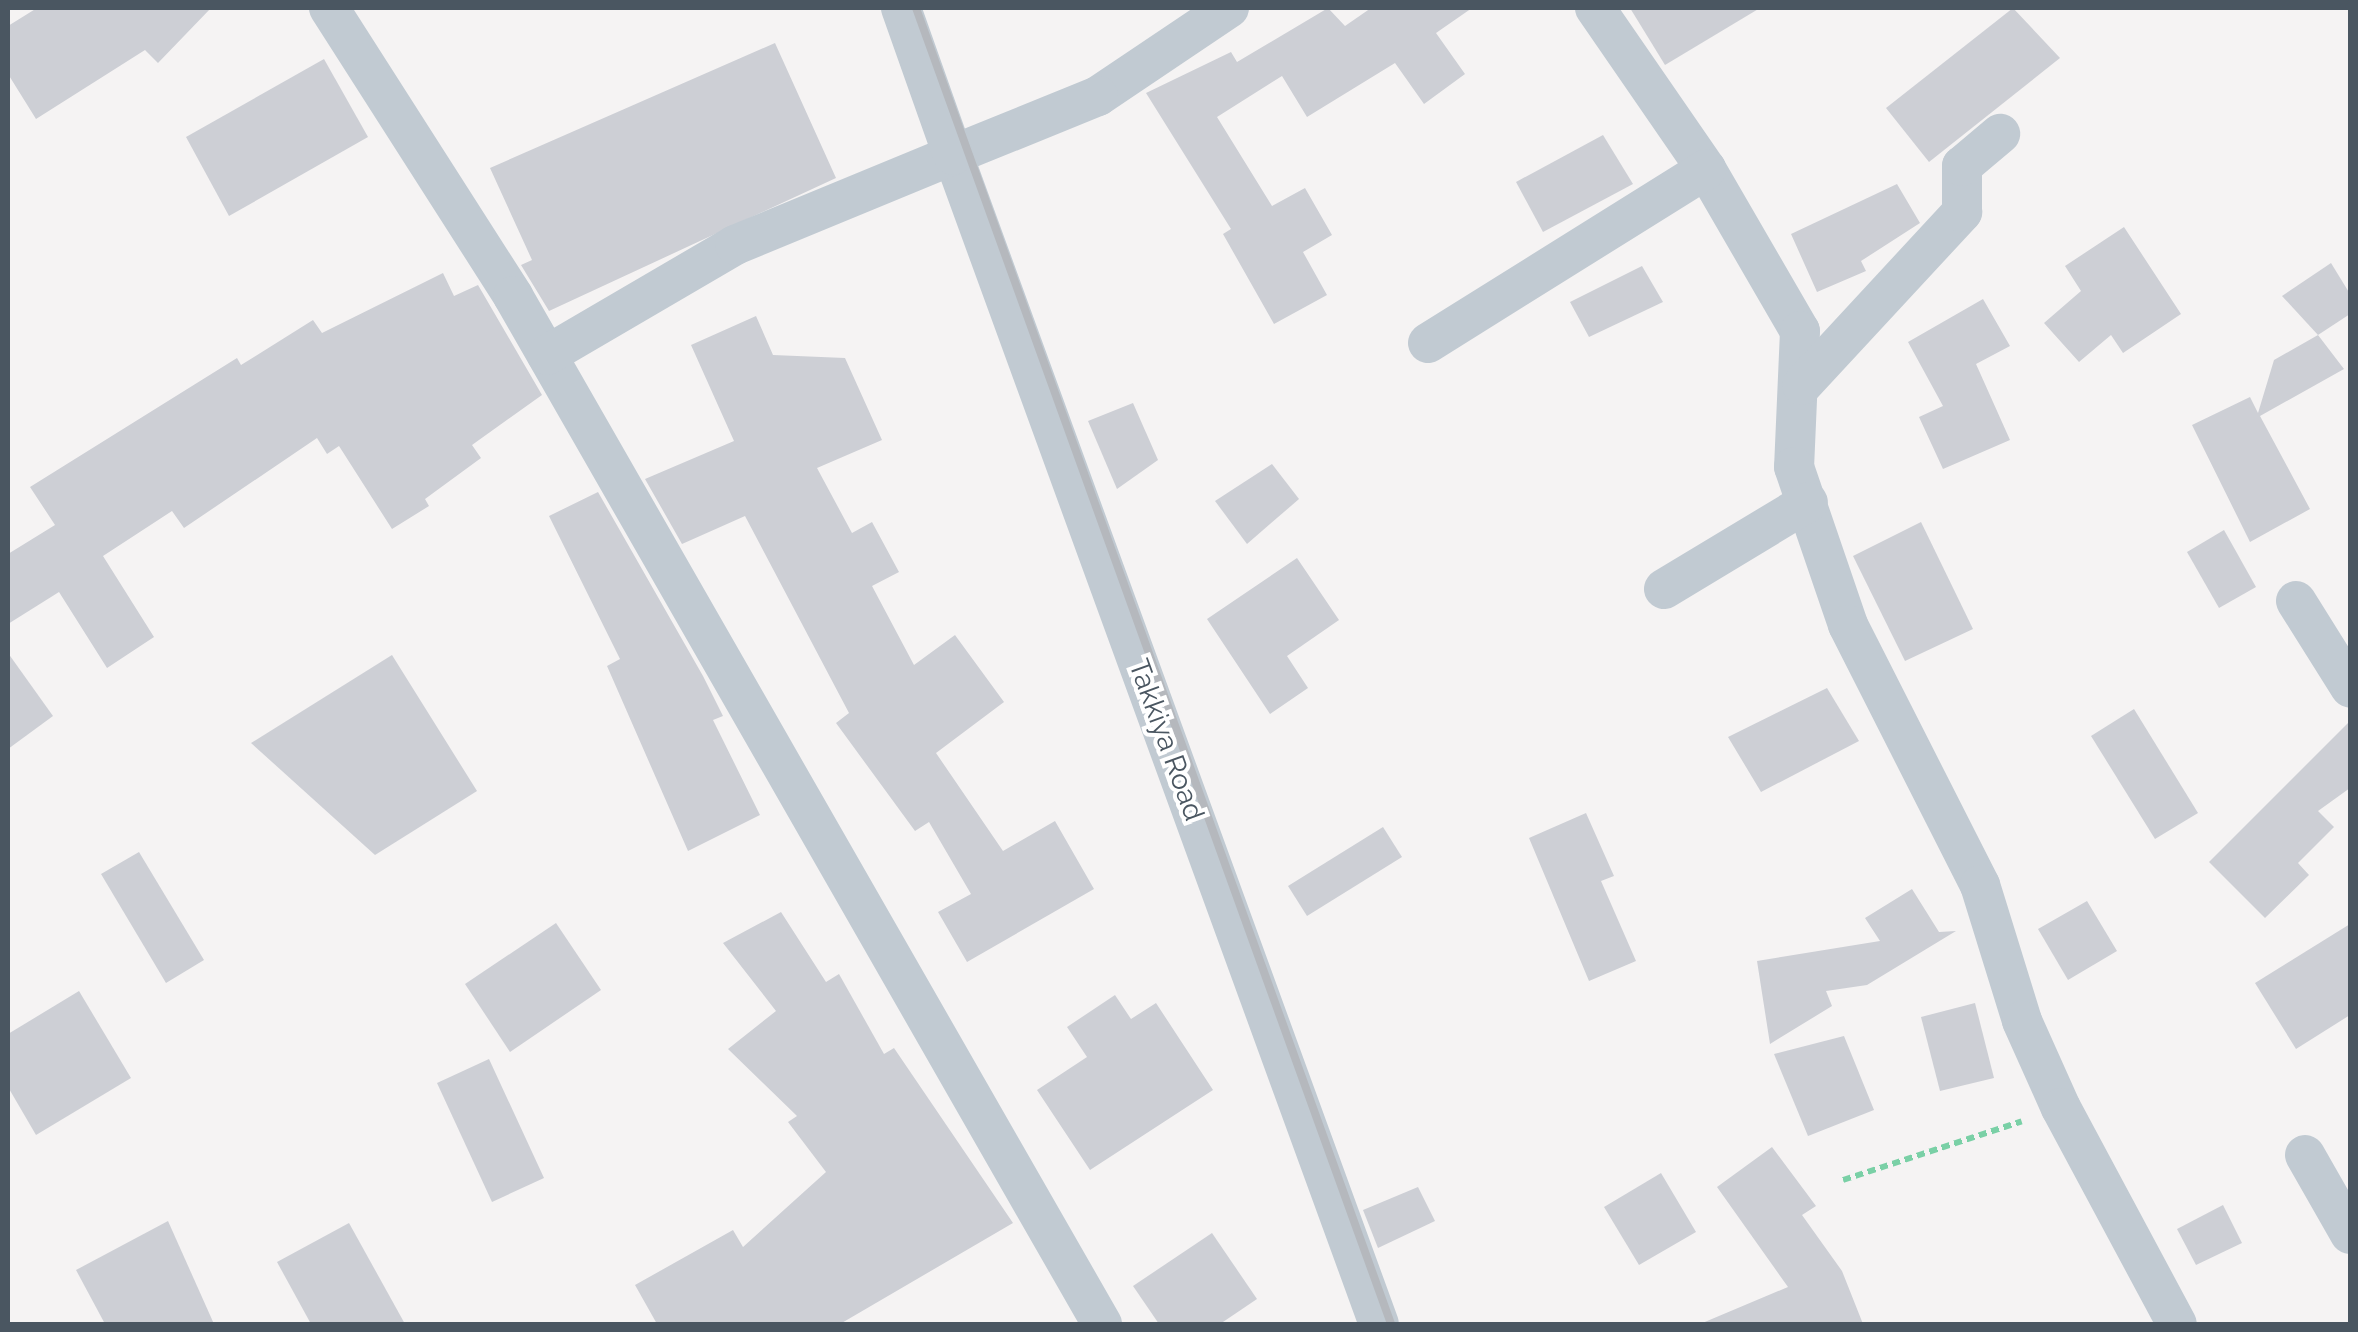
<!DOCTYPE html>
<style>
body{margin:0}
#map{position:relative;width:2358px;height:1332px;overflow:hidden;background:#f5f3f3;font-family:Raleway,sans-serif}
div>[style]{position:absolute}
.building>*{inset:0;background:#cdcfd5}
.path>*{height:6px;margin-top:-3px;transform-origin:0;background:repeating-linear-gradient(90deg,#7ad0a6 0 8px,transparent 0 13px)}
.minor>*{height:40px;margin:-20px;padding:0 20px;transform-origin:20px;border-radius:20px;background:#c1cad2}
.rail>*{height:8px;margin:-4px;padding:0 4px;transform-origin:4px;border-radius:4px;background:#b5b8bd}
span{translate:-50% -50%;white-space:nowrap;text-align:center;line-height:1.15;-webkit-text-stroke:8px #fff;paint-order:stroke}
.street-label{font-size:28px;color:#4a5661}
.frame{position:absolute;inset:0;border:10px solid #4a5661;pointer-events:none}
</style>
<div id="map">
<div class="building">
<div style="clip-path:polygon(37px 8px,211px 8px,158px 63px,145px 50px,36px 119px,8px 74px,8px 26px)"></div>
<div style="clip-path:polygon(1328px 8px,1345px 26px,1371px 8px,1472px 8px,1436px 33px,1465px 74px,1424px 104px,1395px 63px,1307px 117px,1282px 76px,1217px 117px,1272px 206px,1305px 188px,1332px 235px,1303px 252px,1327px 295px,1274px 324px,1223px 234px,1231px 229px,1146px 93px,1231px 52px,1237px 62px)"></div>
<div style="clip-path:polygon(1630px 8px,1760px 8px,1665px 65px)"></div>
<div style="clip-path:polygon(2013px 8px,2060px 58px,1929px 162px,1886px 108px)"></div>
<div style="clip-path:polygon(775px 43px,836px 178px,549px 311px,521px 265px,532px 260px,490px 168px)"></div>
<div style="clip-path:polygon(324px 59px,368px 137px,229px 216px,186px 137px)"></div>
<div style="clip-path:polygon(1603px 135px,1633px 184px,1543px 232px,1516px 182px)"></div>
<div style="clip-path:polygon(1897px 184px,1920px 223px,1861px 261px,1866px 271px,1817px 292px,1791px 234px)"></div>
<div style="clip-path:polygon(2124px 227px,2181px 314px,2123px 353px,2111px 335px,2079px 362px,2044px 323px,2081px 291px,2065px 266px)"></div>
<div style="clip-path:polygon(2331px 263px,2350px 294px,2350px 314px,2318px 335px,2282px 296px)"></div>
<div style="clip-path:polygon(1642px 266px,1663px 302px,1589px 337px,1570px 302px)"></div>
<div style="clip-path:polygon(443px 273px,454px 296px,478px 285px,542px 395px,472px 445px,481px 458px,425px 499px,429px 506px,392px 529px,339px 446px,327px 454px,317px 438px,184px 528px,172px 511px,103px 556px,154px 637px,107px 668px,59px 592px,8px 624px,8px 554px,55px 525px,30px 487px,237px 358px,241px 365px,313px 320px,322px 333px)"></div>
<div style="clip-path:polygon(1983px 299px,2010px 346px,1976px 364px,2010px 440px,1943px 469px,1919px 417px,1943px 406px,1908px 342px)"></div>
<div style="clip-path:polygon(756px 316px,773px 355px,845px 358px,882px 440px,817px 468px,852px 533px,872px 522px,899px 572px,872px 586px,914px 665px,955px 635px,1004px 702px,936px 753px,1003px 851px,1055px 821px,1094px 889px,967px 962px,938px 912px,971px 894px,929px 822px,915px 831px,836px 723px,849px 713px,745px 516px,682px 544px,645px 479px,734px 441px,691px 345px)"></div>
<div style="clip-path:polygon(2318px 335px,2344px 369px,2260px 416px,2310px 509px,2250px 542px,2192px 425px,2250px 397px,2258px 413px,2274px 360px)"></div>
<div style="clip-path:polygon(1133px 403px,1158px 460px,1117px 489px,1088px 421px)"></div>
<div style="clip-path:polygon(1272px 464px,1299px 499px,1247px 544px,1215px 501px)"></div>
<div style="clip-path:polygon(598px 492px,703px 676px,723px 716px,713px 720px,760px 815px,688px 851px,607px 666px,620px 659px,549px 516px)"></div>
<div style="clip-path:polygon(1921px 522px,1973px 629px,1905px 661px,1853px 556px)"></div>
<div style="clip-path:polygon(2224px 530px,2256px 587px,2219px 608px,2187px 552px)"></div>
<div style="clip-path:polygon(1297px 558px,1339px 620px,1287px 656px,1308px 688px,1270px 714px,1207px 619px)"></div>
<div style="clip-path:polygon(8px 653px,53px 716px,8px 749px)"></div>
<div style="clip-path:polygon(392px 655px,477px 791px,375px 855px,251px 743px)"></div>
<div style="clip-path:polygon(1827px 688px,1859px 741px,1761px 792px,1728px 737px)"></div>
<div style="clip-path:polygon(2134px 709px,2198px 813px,2155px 839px,2091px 736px)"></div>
<div style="clip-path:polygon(2350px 721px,2350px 788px,2318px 811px,2334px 827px,2298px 863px,2309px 875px,2265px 918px,2209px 862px)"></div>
<div style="clip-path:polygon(1586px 813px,1614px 876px,1601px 881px,1636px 961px,1589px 981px,1529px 838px)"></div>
<div style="clip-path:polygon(1383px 827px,1402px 857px,1307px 916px,1288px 886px)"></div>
<div style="clip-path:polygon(139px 852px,204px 960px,166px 983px,101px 874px)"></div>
<div style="clip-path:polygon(1912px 889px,1939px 932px,1956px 931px,1867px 985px,1826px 991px,1832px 1006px,1770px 1044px,1757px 961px,1880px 941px,1865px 918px)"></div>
<div style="clip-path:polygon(2087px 901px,2117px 951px,2068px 980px,2038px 929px)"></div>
<div style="clip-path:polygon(781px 912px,826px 982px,839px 974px,884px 1054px,894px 1048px,1013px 1223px,840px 1324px,657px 1324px,635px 1285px,733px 1230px,743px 1247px,826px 1172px,788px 1122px,797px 1116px,728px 1049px,776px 1011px,723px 943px)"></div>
<div style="clip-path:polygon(556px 923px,601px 990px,510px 1052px,465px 984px)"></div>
<div style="clip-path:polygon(2350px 924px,2350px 1015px,2296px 1049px,2255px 983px)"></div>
<div style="clip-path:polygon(79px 991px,131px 1078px,36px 1135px,8px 1087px,8px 1034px)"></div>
<div style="clip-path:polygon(1115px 995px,1131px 1019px,1156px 1003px,1213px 1090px,1090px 1170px,1037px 1090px,1087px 1057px,1067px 1027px)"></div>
<div style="clip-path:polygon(1975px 1003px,1994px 1078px,1940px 1091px,1921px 1017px)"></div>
<div style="clip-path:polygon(1844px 1036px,1874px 1110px,1808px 1136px,1774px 1054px)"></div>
<div style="clip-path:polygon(489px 1059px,544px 1178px,492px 1202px,437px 1083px)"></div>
<div style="clip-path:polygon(1772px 1147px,1816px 1206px,1802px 1215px,1842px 1271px,1863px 1324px,1700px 1324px,1788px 1287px,1717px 1187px)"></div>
<div style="clip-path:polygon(1661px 1173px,1696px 1232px,1639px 1265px,1604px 1207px)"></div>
<div style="clip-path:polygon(1418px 1187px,1435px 1221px,1378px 1248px,1363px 1210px)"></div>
<div style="clip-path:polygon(2223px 1205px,2242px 1243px,2196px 1265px,2177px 1229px)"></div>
<div style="clip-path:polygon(168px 1221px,214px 1324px,105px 1324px,76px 1270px)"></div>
<div style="clip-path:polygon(349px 1223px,405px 1324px,311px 1324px,277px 1262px)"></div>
<div style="clip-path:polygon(1212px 1233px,1257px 1299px,1220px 1324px,1159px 1324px,1133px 1286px)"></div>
</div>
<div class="path">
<div style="left:1843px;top:1180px;width:188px;rotate:-18.2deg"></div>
</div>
<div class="minor">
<div style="left:329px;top:8px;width:342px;rotate:57.4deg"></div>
<div style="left:513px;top:296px;width:1185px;rotate:60.19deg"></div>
<div style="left:1229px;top:8px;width:158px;rotate:146.1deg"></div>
<div style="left:1098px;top:96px;width:157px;rotate:157.9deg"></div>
<div style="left:953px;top:155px;width:1244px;rotate:69.98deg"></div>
<div style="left:1595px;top:8px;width:196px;rotate:55.4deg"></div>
<div style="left:1706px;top:169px;width:187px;rotate:59.9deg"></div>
<div style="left:1800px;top:331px;width:136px;rotate:92.5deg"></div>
<div style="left:1794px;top:467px;width:167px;rotate:71.1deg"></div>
<div style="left:1848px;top:625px;width:292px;rotate:63.1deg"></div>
<div style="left:1980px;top:885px;width:142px;rotate:72.8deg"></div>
<div style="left:2022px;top:1021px;width:95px;rotate:65.9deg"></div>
<div style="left:2061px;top:1108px;width:245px;rotate:61.8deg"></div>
<div style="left:1428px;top:343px;width:328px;rotate:-32deg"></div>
<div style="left:547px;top:355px;width:218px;rotate:-30.3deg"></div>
<div style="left:735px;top:245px;width:236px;rotate:-22.4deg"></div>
<div style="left:953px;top:155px;width:156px;rotate:-109.5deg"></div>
<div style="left:1802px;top:385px;width:236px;rotate:-47.2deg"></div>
<div style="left:1962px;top:212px;width:46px;rotate:-90deg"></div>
<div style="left:1962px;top:166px;width:50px;rotate:-40.1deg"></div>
<div style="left:1664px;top:589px;width:168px;rotate:-31.1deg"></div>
<div style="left:2296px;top:601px;width:102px;rotate:57.9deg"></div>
<div style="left:2305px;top:1155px;width:91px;rotate:60.3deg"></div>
</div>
<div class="rail">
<div style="left:916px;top:8px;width:1399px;rotate:70.15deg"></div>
</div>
<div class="street-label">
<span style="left:1166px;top:740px;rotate:70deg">Takkiya Road</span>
</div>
<div class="frame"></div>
</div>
